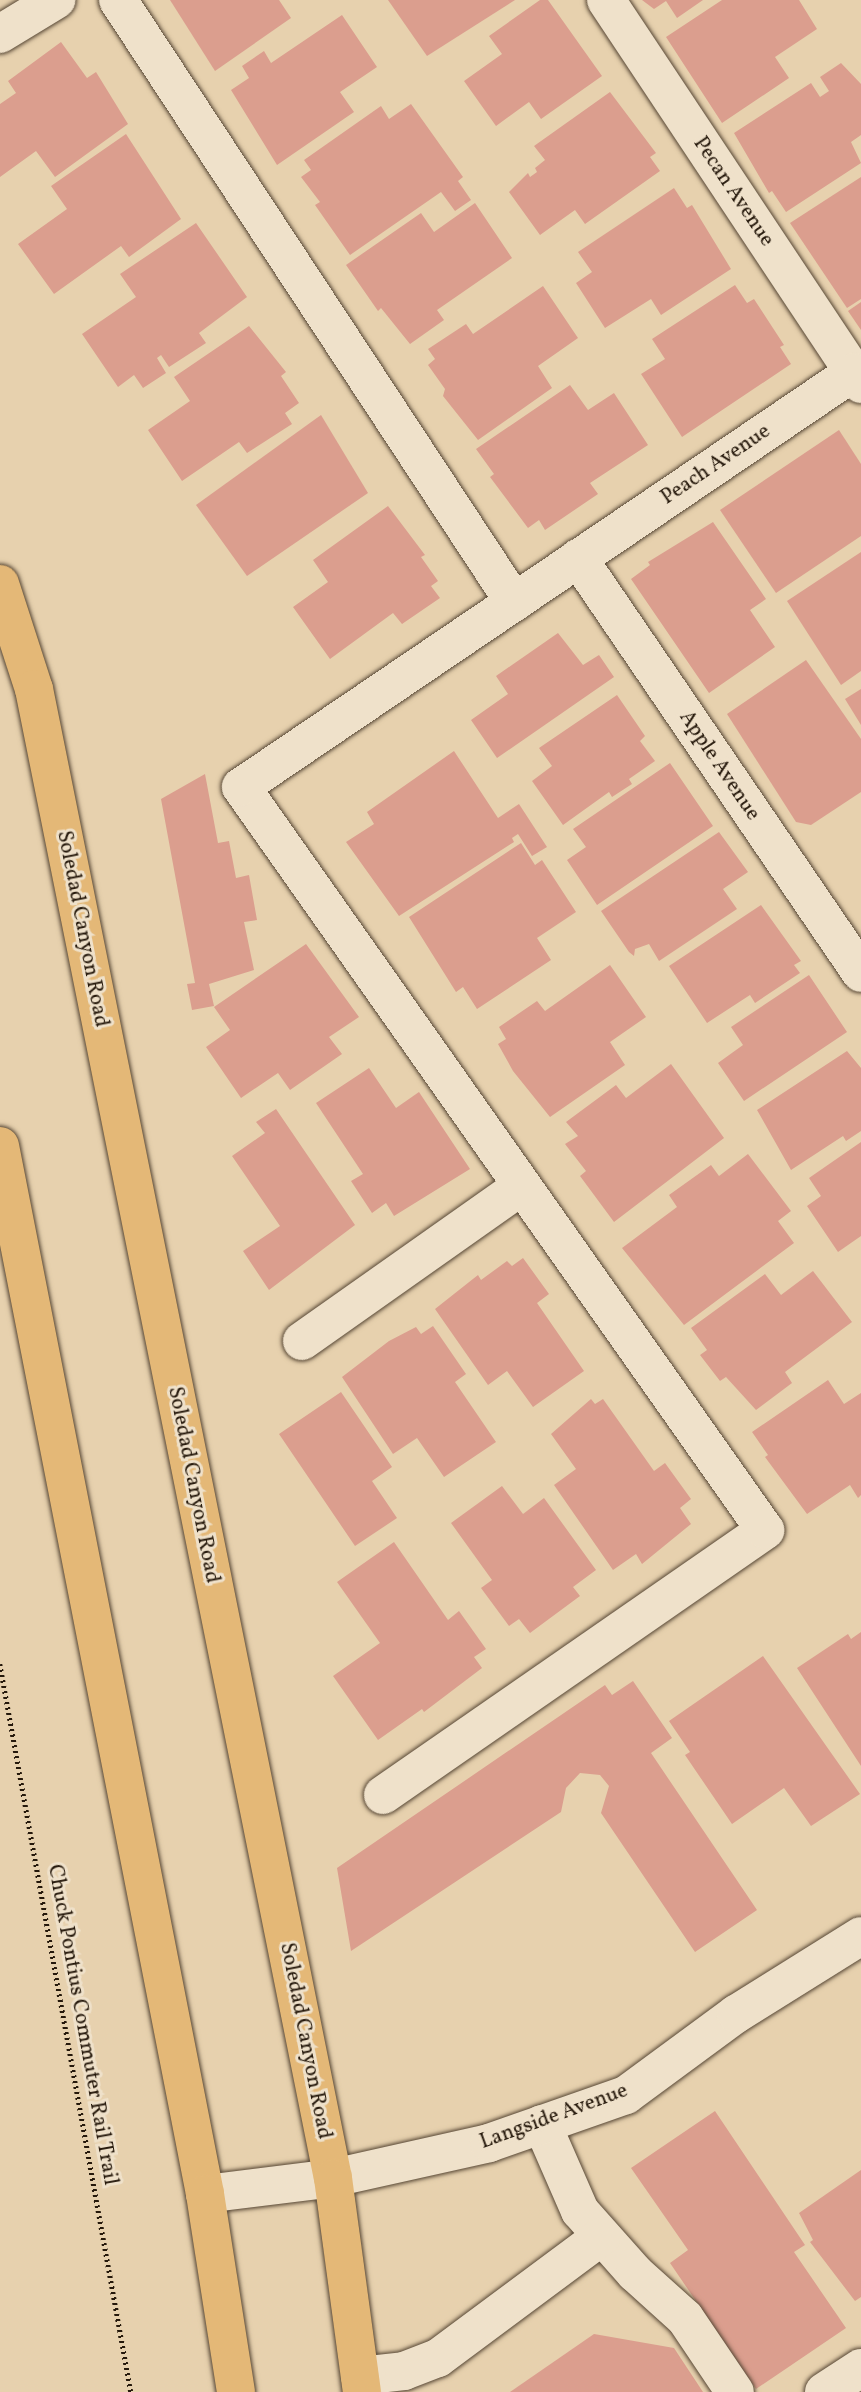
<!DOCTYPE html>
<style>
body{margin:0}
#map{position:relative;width:861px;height:2392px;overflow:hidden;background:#e7d1ae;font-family:Vollkorn,serif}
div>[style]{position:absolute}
.building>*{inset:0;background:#db9e8e}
.path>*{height:4.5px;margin-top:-2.25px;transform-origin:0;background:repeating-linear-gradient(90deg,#25180b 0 2px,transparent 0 5.5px)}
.roads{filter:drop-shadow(0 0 2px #564634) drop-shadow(0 0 2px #564634)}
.minor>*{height:38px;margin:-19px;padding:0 19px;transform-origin:19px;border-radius:19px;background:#efe1ca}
.major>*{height:38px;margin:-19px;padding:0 19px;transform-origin:19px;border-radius:19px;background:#e4b877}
span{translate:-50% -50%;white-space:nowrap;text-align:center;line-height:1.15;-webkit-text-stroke:6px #efe1ca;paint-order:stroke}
.street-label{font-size:21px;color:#25180b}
</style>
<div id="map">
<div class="building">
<div style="clip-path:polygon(170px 0,279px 0,291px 18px,215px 71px)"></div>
<div style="clip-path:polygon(388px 0,515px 0,427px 56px)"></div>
<div style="clip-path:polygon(540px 0,548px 0,602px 76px,541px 119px,529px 102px,496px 126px,464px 81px,502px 54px,489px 36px)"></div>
<div style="clip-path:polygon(642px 0,703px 0,677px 18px,666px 1px,654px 9px)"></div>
<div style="clip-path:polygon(722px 0,799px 0,817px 29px,775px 57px,789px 78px,722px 123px,666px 37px)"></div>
<div style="clip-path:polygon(342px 15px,377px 67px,340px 92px,354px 112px,277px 165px,231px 90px,249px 78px,242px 66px,264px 51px,271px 63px)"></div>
<div style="clip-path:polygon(61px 42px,87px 78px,96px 72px,128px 124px,55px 177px,36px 151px,0 177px,0 104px,16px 93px,8px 81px)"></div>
<div style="clip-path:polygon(841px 63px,861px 84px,861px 135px,851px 142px,861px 163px,786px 212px,772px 191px,769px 193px,734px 133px,811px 83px,820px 97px,829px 91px,820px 77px)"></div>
<div style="clip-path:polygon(610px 92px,656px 153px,650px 157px,660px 171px,585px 224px,575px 210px,540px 235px,509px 192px,528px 173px,530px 177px,537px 172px,535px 168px,545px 160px,534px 146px)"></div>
<div style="clip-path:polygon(411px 104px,463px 177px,458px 181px,471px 200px,455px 211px,441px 192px,350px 255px,315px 205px,320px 202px,301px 177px,311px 170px,304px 160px,381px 106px,389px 119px)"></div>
<div style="clip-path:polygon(126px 134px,181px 219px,129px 257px,121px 246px,54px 294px,18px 244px,67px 209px,51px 186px)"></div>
<div style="clip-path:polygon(861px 177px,861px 299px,847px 308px,790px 223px)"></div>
<div style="clip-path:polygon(674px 188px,687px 208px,692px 205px,731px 269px,661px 315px,651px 299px,605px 328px,576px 283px,592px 272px,578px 252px)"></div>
<div style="clip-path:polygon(475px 203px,512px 258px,437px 310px,444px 320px,410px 344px,381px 308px,378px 311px,346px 265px,421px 213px,434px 232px)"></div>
<div style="clip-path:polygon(196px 223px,247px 297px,199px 333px,206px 343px,169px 367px,161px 355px,157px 358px,166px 373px,143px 388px,134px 375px,118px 387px,82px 334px,136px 297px,120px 274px)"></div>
<div style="clip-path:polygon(735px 285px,747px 303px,754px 299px,784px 345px,780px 347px,791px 364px,682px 437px,641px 374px,665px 359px,652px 339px)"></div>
<div style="clip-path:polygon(543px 286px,578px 338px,538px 366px,552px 388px,478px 440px,443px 396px,445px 389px,428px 365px,435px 359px,428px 349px,466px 324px,473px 334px)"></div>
<div style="clip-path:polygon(861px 302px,861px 330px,848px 311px)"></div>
<div style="clip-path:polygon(249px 326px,286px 372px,281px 376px,299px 403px,285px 413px,292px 424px,247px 453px,239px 442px,182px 481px,148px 430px,190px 401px,174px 377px)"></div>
<div style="clip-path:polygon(570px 385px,588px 410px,614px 393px,648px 445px,590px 483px,598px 494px,545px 530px,539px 520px,528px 528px,490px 477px,494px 474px,476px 449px)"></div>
<div style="clip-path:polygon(321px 415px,368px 493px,247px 576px,196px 505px)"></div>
<div style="clip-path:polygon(839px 430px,861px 464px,861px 536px,776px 593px,720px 510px)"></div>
<div style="clip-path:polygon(388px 506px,425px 555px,421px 557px,438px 581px,431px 586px,440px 598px,402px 624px,393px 613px,330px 659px,293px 607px,328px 582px,313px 560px)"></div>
<div style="clip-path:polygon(713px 522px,766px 599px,750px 610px,775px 647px,709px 693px,631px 579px,650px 565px,648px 562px)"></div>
<div style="clip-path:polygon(861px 552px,861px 671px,841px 685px,787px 601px)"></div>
<div style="clip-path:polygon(558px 633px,583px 665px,599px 655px,614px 677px,497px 758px,471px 720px,508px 694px,496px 676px)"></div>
<div style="clip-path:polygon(806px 660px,861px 739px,861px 792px,811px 825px,796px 822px,727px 714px)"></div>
<div style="clip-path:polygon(861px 689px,861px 725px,845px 699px)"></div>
<div style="clip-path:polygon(617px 695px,645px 736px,640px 741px,655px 761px,629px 779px,632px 784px,612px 797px,609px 792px,563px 825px,532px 781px,552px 766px,539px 748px)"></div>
<div style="clip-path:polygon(454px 751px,498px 818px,519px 804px,547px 847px,532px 856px,518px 834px,512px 838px,514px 842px,399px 916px,346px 842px,374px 824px,367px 812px)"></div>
<div style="clip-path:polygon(670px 763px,713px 826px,597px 905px,567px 860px,586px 847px,573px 829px)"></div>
<div style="clip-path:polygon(205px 774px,218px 843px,229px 841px,236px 878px,249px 875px,257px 920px,244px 922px,254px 970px,209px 984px,214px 1006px,192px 1010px,187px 984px,195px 983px,161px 799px)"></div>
<div style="clip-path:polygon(719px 832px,748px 872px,723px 889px,737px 909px,659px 961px,649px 944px,635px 949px,634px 956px,629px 952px,601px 911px)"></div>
<div style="clip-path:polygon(521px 843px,535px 865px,542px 860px,576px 912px,537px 938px,551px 960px,477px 1009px,463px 987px,456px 992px,409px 917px)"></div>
<div style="clip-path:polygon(761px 905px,801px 961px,794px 965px,800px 973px,755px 1003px,750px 995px,707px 1023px,669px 966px)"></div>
<div style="clip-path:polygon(306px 944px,359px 1017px,329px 1037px,342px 1054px,290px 1090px,278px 1073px,241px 1098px,206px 1047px,230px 1030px,214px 1007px)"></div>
<div style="clip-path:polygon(610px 965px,646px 1017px,610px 1042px,625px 1065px,550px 1117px,513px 1071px,498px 1044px,506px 1039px,499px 1027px,537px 1001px,545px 1011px)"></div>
<div style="clip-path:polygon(809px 975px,847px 1032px,744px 1101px,718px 1063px,743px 1045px,731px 1027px)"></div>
<div style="clip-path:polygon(847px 1051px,861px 1068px,861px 1131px,846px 1141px,843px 1136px,791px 1170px,757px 1110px)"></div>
<div style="clip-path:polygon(671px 1064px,724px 1138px,614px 1222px,580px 1176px,586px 1171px,565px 1144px,578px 1136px,566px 1122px,616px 1085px,626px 1098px)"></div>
<div style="clip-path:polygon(369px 1068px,396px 1108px,419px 1092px,470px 1169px,394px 1216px,386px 1203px,372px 1213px,351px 1181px,363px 1174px,316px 1103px)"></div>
<div style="clip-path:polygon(276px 1109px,355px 1225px,269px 1290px,243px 1251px,280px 1226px,232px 1156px,265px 1133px,256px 1122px)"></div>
<div style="clip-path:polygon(861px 1142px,861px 1236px,838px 1252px,807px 1206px,821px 1196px,809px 1178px)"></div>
<div style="clip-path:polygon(748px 1154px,791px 1211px,778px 1221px,794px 1243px,684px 1325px,622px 1248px,677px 1207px,669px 1195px,711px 1165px,719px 1176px)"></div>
<div style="clip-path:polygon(523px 1258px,549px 1294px,537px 1303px,584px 1371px,533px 1407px,507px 1371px,488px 1385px,435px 1309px,478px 1275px,481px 1280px,507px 1261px,512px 1266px)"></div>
<div style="clip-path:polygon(813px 1271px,852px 1322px,785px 1372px,792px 1383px,756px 1410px,726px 1377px,720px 1381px,700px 1355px,707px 1350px,691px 1328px,765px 1274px,781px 1295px)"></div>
<div style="clip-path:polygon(433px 1326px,466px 1374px,455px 1382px,496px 1442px,444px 1477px,417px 1438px,393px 1454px,342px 1377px,389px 1341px,416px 1327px,421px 1334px)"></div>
<div style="clip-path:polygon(828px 1380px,844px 1404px,861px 1393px,861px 1495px,858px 1498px,850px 1485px,807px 1514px,765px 1457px,768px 1455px,752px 1432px)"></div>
<div style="clip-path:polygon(341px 1392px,392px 1467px,372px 1481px,397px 1518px,355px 1546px,279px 1434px)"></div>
<div style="clip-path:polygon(591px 1399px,595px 1404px,603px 1399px,654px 1471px,665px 1463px,691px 1499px,680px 1508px,691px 1524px,642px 1564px,636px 1554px,613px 1570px,554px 1485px,576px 1469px,551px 1434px)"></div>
<div style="clip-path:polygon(502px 1486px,523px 1514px,544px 1498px,596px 1570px,573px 1587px,580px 1596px,530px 1633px,519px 1619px,509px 1626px,481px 1588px,492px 1580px,451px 1523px)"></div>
<div style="clip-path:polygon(394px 1542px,448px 1620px,459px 1611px,486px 1649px,474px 1657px,482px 1668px,424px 1712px,422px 1709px,378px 1740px,333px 1676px,380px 1643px,337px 1582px)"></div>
<div style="clip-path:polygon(861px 1632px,861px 1766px,797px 1668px,848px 1634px,851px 1639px)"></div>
<div style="clip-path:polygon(763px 1656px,860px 1794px,811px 1826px,784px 1788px,732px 1824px,685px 1755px,690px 1752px,669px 1721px)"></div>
<div style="clip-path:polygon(633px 1681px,672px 1738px,651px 1753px,757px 1910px,695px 1952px,601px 1813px,609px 1786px,600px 1775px,580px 1773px,566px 1788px,561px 1812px,351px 1951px,337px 1868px,605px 1685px,612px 1695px)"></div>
<div style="clip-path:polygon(715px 2111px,805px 2245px,794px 2252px,846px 2328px,756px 2389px,670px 2263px,688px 2250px,631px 2168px)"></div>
<div style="clip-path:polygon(861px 2170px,861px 2297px,855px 2301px,810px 2242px,813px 2240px,799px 2213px)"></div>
<div style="clip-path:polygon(594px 2334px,674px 2348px,703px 2392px,510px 2392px)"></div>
</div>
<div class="path">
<div style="left:0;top:1664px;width:740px;rotate:79.8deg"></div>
</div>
<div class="roads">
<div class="minor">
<div style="left:118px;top:0;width:721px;rotate:56.66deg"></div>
<div style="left:606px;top:0;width:461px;rotate:56.4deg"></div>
<div style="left:0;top:34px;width:66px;rotate:-31.3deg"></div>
<div style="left:578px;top:558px;width:502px;rotate:55.71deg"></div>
<div style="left:302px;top:1341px;width:269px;rotate:-35.2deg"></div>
<div style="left:383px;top:1795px;width:465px;rotate:-34.7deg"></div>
<div style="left:765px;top:1530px;width:909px;rotate:-125.19deg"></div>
<div style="left:241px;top:787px;width:740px;rotate:-34.1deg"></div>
<div style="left:542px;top:2124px;width:95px;rotate:66.4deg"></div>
<div style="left:580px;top:2211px;width:83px;rotate:48.4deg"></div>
<div style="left:635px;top:2273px;width:67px;rotate:42deg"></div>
<div style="left:685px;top:2318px;width:89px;rotate:56deg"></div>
<div style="left:205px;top:2194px;width:129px;rotate:-7.1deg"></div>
<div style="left:333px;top:2178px;width:160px;rotate:-12.6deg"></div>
<div style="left:489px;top:2143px;width:145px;rotate:-19.3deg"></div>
<div style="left:626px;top:2095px;width:137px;rotate:-36.4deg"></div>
<div style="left:736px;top:2014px;width:147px;rotate:-32deg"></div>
<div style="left:360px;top:2376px;width:44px;rotate:-6.5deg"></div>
<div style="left:404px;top:2371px;width:36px;rotate:-21deg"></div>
<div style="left:438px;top:2358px;width:204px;rotate:-36.6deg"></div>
<div style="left:824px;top:2392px;width:44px;rotate:-33deg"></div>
</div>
<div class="major">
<div style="left:0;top:584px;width:110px;rotate:72.1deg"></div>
<div style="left:34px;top:689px;width:1519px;rotate:78.65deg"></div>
<div style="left:333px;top:2178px;width:216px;rotate:82.3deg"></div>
<div style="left:0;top:1146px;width:1068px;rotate:78.93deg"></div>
<div style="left:205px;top:2194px;width:200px;rotate:81.1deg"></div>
</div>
</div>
<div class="street-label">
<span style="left:733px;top:192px;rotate:56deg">Pecan Avenue</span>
<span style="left:716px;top:465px;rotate:-34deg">Peach Avenue</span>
<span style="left:719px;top:766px;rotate:56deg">Apple Avenue</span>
<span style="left:82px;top:929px;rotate:79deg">Soledad Canyon Road</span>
<span style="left:193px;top:1485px;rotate:79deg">Soledad Canyon Road</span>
<span style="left:82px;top:2025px;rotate:80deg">Chuck Pontius Commuter Rail Trail</span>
<span style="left:305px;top:2041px;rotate:79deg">Soledad Canyon Road</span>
<span style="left:554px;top:2117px;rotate:-20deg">Langside Avenue</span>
</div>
</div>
